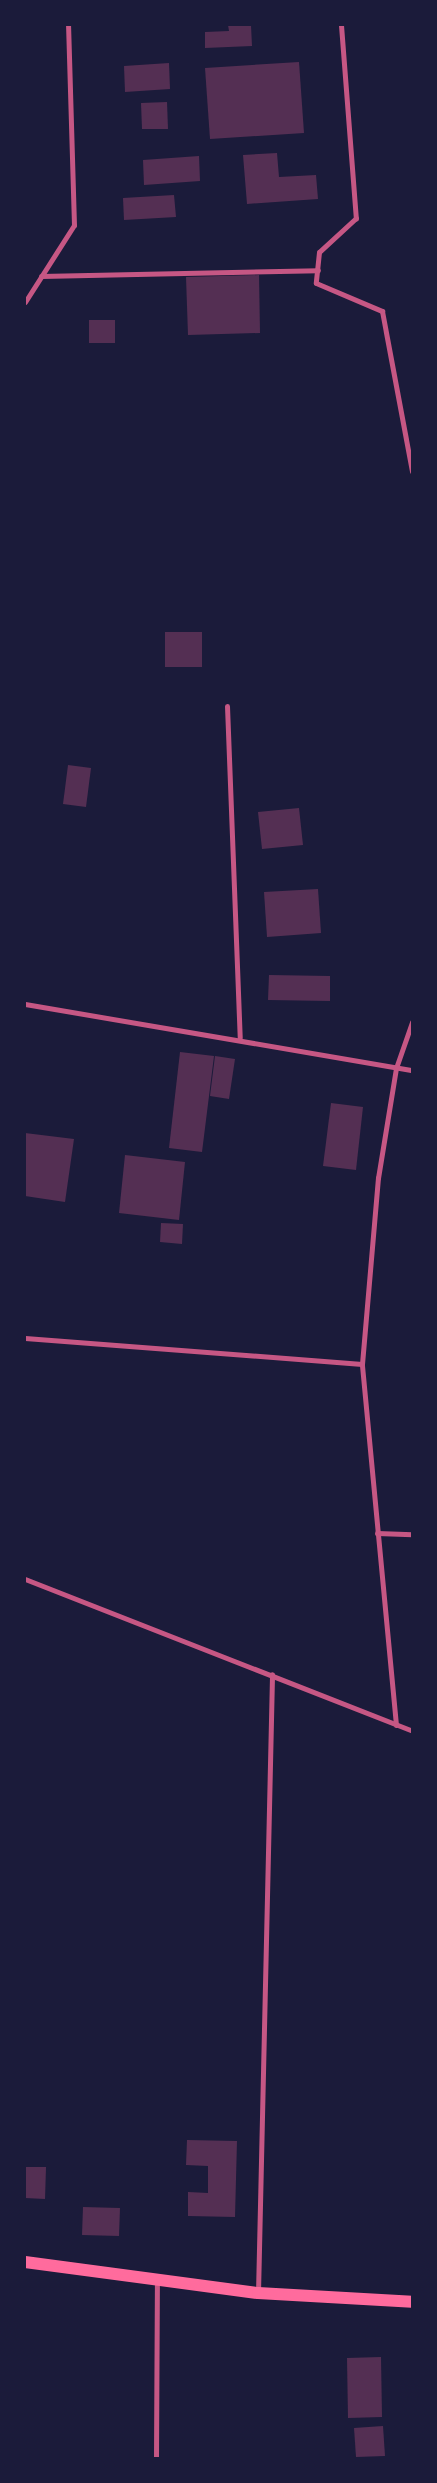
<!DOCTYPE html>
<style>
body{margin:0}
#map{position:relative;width:437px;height:2483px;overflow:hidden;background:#1b1b3a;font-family:"Golos Text",sans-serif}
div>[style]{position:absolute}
.building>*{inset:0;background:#542f53}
.minor>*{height:5px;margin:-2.5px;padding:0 2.5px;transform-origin:2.5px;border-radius:2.5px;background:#c65784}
.primary>*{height:12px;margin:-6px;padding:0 6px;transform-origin:6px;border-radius:6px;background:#ff6b9d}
span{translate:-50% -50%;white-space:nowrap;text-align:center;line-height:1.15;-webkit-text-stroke:4.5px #1b1b3a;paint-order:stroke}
.frame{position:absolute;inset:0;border:26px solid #1b1b3a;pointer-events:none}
</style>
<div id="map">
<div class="building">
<div style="clip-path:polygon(228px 25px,251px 25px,252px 46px,205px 48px,205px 32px,229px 31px)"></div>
<div style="clip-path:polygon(299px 62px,304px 133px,210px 139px,205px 68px)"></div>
<div style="clip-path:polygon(169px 63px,170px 89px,125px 92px,124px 66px)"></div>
<div style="clip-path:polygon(167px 102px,168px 129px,142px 129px,141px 103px)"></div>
<div style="clip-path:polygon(277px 153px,279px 177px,316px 175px,318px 199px,247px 204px,243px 155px)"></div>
<div style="clip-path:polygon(199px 156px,200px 181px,144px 185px,143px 160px)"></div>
<div style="clip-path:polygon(174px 195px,176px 217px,124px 220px,123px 198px)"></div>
<div style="clip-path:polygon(259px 275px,260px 333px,188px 335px,186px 277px)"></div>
<div style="clip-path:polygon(89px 320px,115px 320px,115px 343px,89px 343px)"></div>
<div style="clip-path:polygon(165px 632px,202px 632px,202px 667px,165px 667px)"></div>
<div style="clip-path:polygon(68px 765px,91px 768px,86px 807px,63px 804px)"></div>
<div style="clip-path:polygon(299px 808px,303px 845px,262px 849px,258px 812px)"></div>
<div style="clip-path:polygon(318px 889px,321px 933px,267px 937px,264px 892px)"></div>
<div style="clip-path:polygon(269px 975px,330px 976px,330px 1001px,268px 1000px)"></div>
<div style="clip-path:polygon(180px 1052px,214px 1056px,202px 1152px,169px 1148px)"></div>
<div style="clip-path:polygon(215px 1056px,235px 1059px,229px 1099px,210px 1096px)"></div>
<div style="clip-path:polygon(331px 1103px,363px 1107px,356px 1170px,323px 1166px)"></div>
<div style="clip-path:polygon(25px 1133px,74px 1139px,65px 1202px,25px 1196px)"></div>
<div style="clip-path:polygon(125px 1155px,185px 1162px,179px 1220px,119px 1213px)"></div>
<div style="clip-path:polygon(161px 1223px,183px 1224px,182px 1244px,160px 1242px)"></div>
<div style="clip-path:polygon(187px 2140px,237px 2141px,235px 2217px,188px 2216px,188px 2192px,208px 2193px,208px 2166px,186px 2165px)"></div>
<div style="clip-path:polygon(25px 2167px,46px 2167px,45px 2199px,25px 2198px)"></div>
<div style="clip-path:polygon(83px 2207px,120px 2208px,119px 2236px,82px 2235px)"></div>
<div style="clip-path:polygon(381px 2357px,382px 2417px,348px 2418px,347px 2358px)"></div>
<div style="clip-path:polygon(383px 2426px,385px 2456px,356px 2457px,354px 2428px)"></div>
</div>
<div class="minor">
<div style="left:341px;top:25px;width:194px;rotate:85.6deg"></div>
<div style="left:356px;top:218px;width:50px;rotate:137.4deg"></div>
<div style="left:319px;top:252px;width:31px;rotate:96deg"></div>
<div style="left:316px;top:283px;width:72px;rotate:23deg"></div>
<div style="left:382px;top:311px;width:163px;rotate:79.4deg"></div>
<div style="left:41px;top:276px;width:277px;rotate:-1.2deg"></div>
<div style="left:25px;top:302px;width:91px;rotate:-57.5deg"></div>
<div style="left:74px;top:225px;width:200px;rotate:-91.7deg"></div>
<div style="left:227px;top:706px;width:332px;rotate:87.8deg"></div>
<div style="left:25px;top:1004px;width:393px;rotate:9.7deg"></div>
<div style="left:25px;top:1338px;width:338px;rotate:4.4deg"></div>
<div style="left:377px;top:1533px;width:35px;rotate:2deg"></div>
<div style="left:25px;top:1579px;width:416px;rotate:21.4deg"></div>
<div style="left:396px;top:1725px;width:363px;rotate:-95.4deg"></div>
<div style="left:362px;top:1364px;width:187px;rotate:-85.1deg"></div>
<div style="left:378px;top:1178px;width:111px;rotate:-80.7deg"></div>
<div style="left:396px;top:1068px;width:49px;rotate:-70.8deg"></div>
<div style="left:258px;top:2293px;width:619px;rotate:-88.7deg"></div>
<div style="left:156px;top:2458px;width:177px;rotate:-89.7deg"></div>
</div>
<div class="primary">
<div style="left:25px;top:2262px;width:235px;rotate:7.6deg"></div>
<div style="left:258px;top:2293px;width:154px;rotate:3.3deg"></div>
</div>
<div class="frame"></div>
</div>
